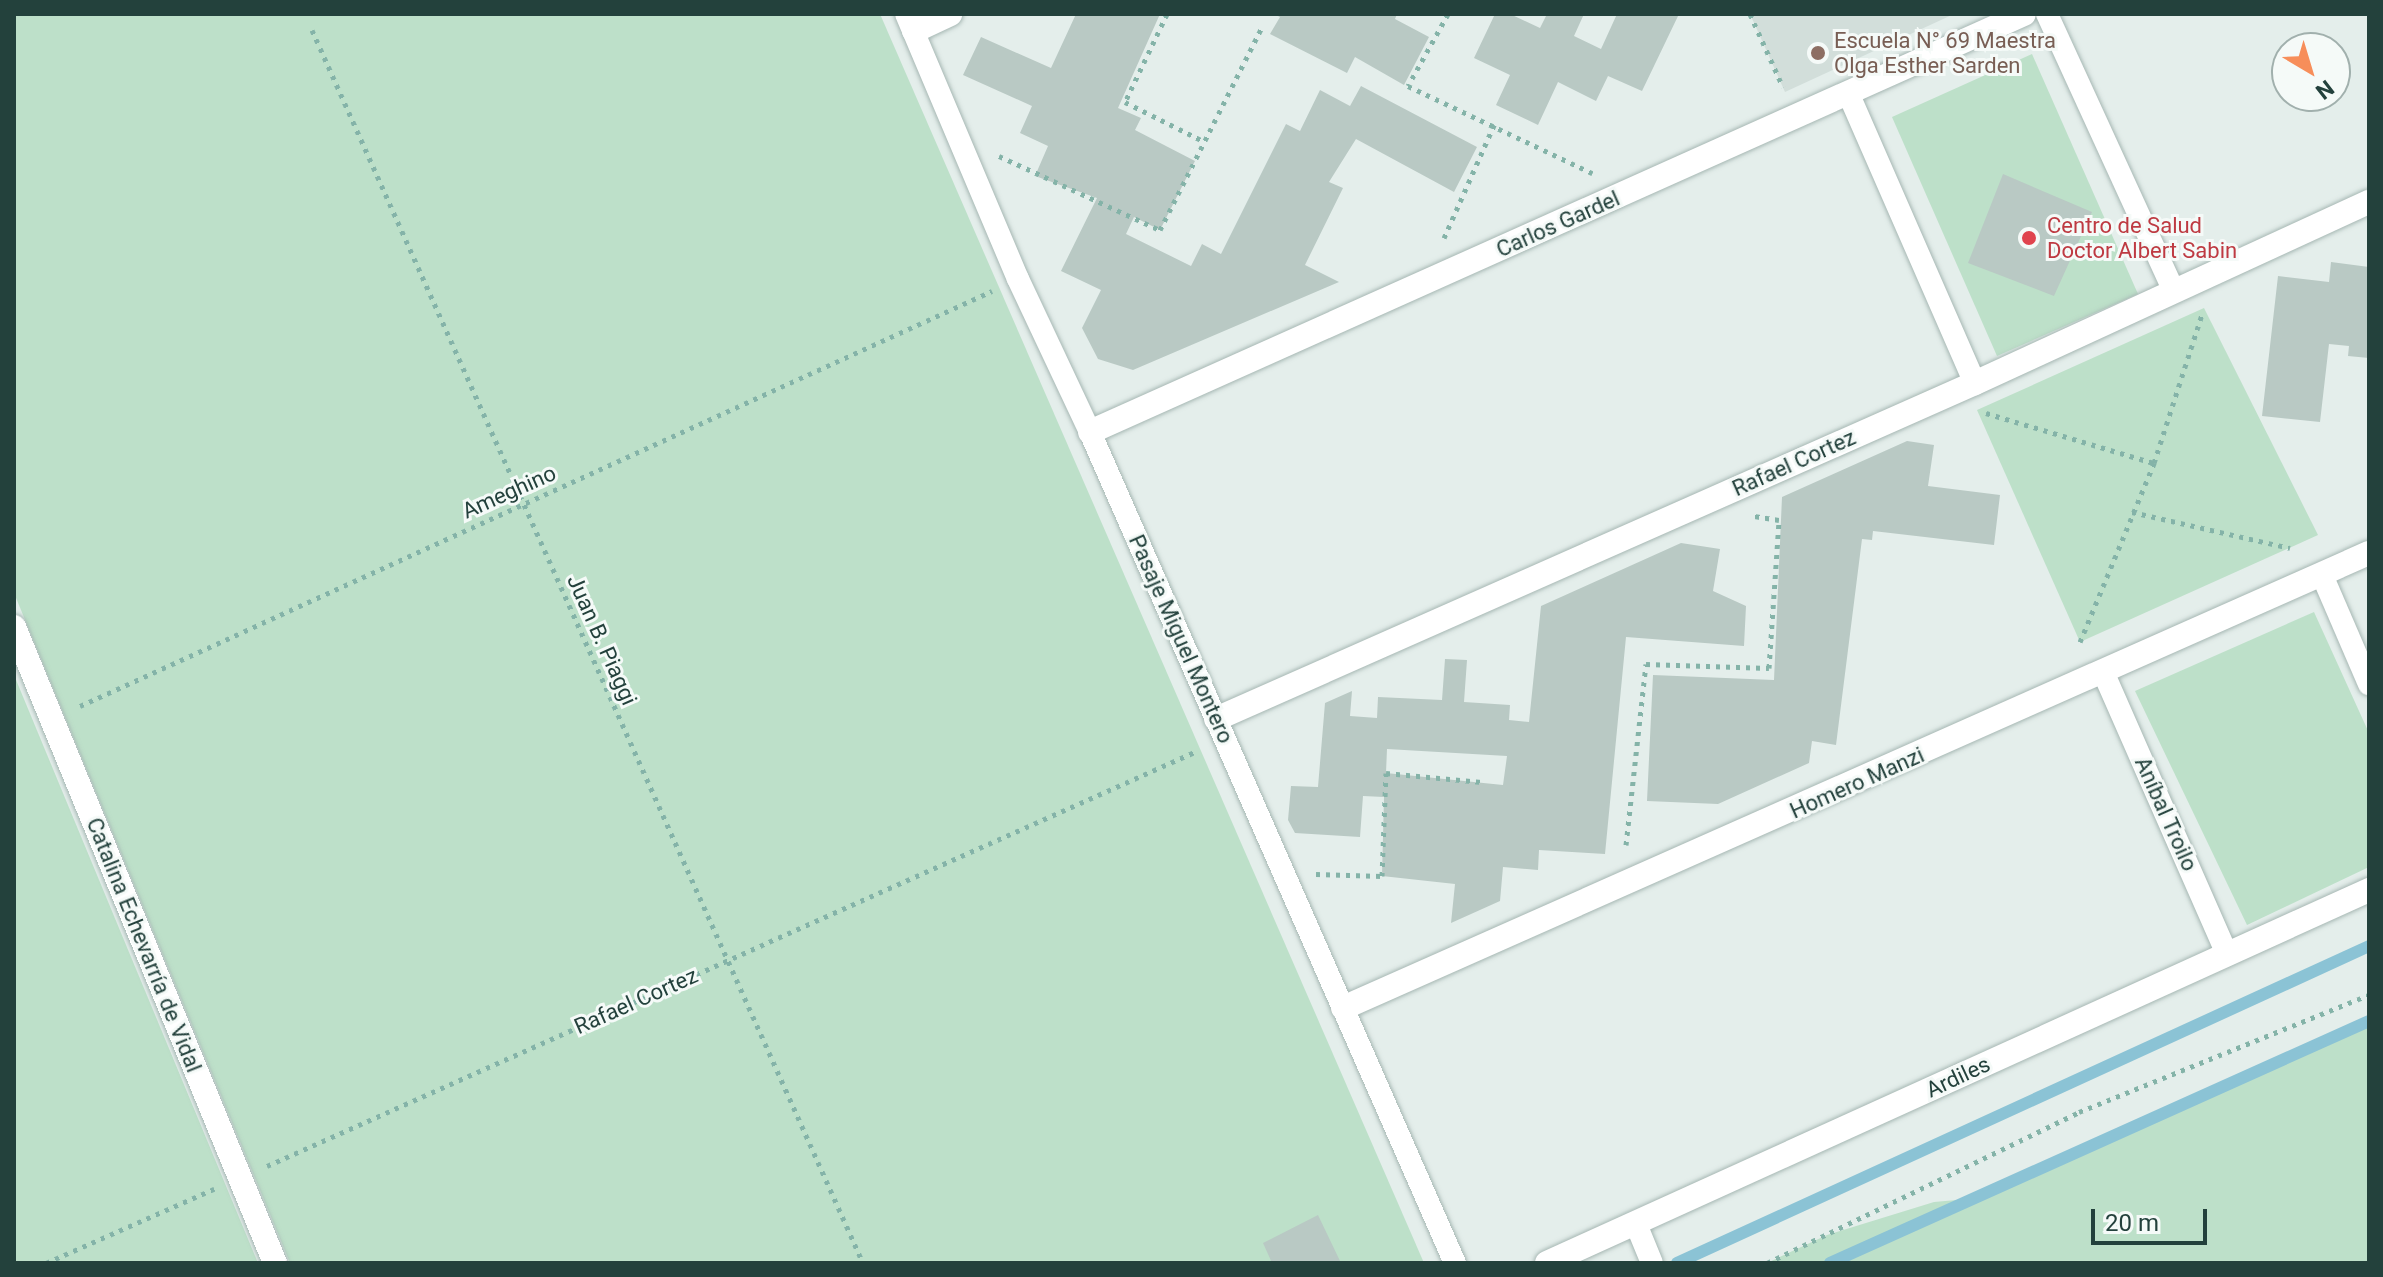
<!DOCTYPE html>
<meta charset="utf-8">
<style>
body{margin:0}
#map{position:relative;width:2383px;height:1277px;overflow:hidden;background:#e4eeeb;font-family:Roboto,sans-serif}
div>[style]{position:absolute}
.built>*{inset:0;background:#d2deda}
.green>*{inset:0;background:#bde0c9}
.stream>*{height:12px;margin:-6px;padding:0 6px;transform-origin:6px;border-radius:6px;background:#8bc3d5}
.building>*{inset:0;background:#b9c9c4}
.path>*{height:5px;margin-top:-2.5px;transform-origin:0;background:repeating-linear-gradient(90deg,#84b3a8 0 4px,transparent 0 10px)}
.roads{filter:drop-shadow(0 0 2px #a6b7b3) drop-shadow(0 0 2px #a6b7b3)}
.lane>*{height:22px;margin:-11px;padding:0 11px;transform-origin:11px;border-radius:11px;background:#fff}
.street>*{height:24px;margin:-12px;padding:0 12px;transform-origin:12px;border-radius:12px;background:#fff}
.dots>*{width:22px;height:22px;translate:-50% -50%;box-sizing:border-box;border:4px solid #f5faf8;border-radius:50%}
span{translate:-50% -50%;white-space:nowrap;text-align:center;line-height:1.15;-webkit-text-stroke:6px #f5faf8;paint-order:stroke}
.education-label{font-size:22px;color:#785e54}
.left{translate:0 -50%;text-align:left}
.street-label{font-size:22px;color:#23413c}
.health-label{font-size:22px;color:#be3a42}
.frame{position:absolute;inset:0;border:16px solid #23413c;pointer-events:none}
.north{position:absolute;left:2271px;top:32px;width:80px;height:80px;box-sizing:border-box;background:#f5faf8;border:2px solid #a1b0ad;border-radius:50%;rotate:142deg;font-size:22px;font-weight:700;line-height:32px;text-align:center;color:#23413c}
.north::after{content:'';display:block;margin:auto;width:28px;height:36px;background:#f78e5a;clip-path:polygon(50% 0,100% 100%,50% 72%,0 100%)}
.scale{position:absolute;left:2091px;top:1209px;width:116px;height:36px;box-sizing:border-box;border:4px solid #23413c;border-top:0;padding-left:10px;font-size:24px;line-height:28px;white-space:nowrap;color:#23413c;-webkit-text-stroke:6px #f5faf8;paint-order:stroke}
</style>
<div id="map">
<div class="built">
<div style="clip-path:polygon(1750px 14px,1954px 14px,1785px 92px)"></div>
</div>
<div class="green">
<div style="clip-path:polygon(14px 14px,880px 14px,1424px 1263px,290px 1263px,14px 593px)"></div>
<div style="clip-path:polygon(2032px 54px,2138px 294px,1997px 356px,1892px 117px)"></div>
<div style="clip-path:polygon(2204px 308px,2318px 535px,2080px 642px,1977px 410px)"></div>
<div style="clip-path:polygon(2314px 612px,2369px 733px,2369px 867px,2247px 925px,2135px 691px)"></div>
<div style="clip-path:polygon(14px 675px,258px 1263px,14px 1263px)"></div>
<div style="clip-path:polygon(2369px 1021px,2369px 1263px,1767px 1263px,1827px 1235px,1934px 1202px,1968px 1199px)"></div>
</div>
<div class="stream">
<div style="left:1677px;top:1263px;width:761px;rotate:-24.61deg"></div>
<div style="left:1830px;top:1263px;width:591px;rotate:-24.18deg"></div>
</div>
<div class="building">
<div style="clip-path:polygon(1076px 14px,1160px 14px,1118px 108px,1141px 118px,1135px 130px,1195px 161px,1160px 230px,1134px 217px,1126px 234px,1191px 266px,1202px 244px,1221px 254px,1286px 124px,1300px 131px,1320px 90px,1350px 106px,1361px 86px,1477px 147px,1454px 192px,1356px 139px,1329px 182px,1343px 188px,1305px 265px,1339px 282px,1133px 370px,1098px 359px,1082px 328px,1101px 290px,1061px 271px,1097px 198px,1035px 176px,1048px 146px,1020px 133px,1032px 106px,963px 75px,981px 37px,1051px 68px)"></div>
<div style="clip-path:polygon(1274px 14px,1397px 14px,1395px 19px,1429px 37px,1404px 85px,1355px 57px,1347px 73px,1270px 34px,1280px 17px)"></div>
<div style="clip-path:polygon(1495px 14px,1510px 14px,1540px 28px,1547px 14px,1584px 14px,1574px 36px,1601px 49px,1617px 14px,1679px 14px,1642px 91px,1608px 76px,1596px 101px,1558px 82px,1538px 125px,1496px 105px,1510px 75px,1474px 58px)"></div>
<div style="clip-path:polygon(2003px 174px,2092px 212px,2054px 296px,1968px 263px)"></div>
<div style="clip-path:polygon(2331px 262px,2369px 267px,2369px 358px,2348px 356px,2349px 346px,2329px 344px,2320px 422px,2262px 416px,2278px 276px,2329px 282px)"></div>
<div style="clip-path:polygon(1907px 441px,1934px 445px,1928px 486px,2000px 495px,1994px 545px,1873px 531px,1872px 540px,1862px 539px,1836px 745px,1812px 741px,1809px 763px,1718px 804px,1647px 801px,1653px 675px,1774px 680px,1782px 497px)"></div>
<div style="clip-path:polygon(evenodd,1681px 543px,1720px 549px,1713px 591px,1746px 606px,1744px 646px,1626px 637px,1605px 854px,1539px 850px,1538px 870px,1503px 867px,1500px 901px,1451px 923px,1455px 884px,1382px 876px,1384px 797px,1363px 796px,1360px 837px,1295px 833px,1288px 820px,1291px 786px,1318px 787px,1325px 703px,1352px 691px,1350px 716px,1377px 718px,1378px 697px,1442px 700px,1445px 659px,1467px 660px,1464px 702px,1510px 705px,1509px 720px,1529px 722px,1541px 606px,1681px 543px,1387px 749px,1507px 756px,1503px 785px,1386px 773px,1387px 749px)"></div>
<div style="clip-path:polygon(1318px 1215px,1341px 1263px,1272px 1263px,1263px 1243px)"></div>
</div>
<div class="path">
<div style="left:1167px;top:14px;width:98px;rotate:115.5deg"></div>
<div style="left:1125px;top:102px;width:89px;rotate:26.6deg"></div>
<div style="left:1448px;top:14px;width:82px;rotate:119.1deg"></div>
<div style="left:1408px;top:86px;width:204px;rotate:25.3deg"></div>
<div style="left:1750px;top:14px;width:80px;rotate:65.7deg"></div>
<div style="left:312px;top:30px;width:1351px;rotate:65.92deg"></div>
<div style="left:999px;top:156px;width:177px;rotate:24.7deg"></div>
<div style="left:1160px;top:230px;width:225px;rotate:-63.3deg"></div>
<div style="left:1444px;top:238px;width:124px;rotate:-66.1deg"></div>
<div style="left:1986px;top:413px;width:175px;rotate:16.6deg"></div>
<div style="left:2132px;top:512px;width:162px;rotate:12.8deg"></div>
<div style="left:2080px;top:642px;width:194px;rotate:-67.5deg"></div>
<div style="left:2154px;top:463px;width:157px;rotate:-72.1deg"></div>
<div style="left:80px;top:706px;width:1002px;rotate:-24.47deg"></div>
<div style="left:1626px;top:845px;width:182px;rotate:-83.7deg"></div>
<div style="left:1646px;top:664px;width:123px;rotate:1.9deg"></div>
<div style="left:1769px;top:668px;width:148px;rotate:-86.1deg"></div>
<div style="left:1779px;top:520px;width:25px;rotate:-171deg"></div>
<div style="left:1316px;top:874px;width:66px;rotate:1.7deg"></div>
<div style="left:1382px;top:876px;width:103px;rotate:-87.8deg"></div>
<div style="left:1386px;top:773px;width:96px;rotate:5.4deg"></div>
<div style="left:267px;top:1166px;width:1018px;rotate:-24.05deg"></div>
<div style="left:46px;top:1263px;width:184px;rotate:-23.8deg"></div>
<div style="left:1767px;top:1263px;width:347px;rotate:-25.8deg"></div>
<div style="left:2079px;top:1112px;width:313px;rotate:-22deg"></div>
</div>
<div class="roads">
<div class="lane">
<div style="left:906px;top:14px;width:288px;rotate:67.1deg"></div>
<div style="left:1018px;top:279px;width:169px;rotate:64.8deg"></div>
<div style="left:1090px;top:432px;width:908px;rotate:66.29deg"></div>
<div style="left:2047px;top:14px;width:305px;rotate:65.4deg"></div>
<div style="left:1849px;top:95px;width:314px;rotate:66.4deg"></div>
<div style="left:2322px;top:575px;width:119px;rotate:66.7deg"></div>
<div style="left:2104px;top:674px;width:306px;rotate:66.3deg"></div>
<div style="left:1636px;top:1224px;width:42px;rotate:67.7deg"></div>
</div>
<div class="street">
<div style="left:914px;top:31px;width:40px;rotate:-25deg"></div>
<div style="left:1090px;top:432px;width:1023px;rotate:-24.11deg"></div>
<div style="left:14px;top:627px;width:687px;rotate:67.69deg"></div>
<div style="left:1216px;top:719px;width:830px;rotate:-23.88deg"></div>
<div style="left:1975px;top:383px;width:434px;rotate:-24.7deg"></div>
<div style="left:1343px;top:1008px;width:1122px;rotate:-23.92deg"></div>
<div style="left:1547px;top:1263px;width:903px;rotate:-24.41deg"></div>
</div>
</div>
<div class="dots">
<div style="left:1818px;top:53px;background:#8d6e63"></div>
<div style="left:2029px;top:238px;background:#e0444e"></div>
</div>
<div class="education-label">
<span class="left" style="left:1834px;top:53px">Escuela N° 69 Maestra<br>Olga Esther Sarden</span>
</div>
<div class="street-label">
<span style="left:1558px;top:224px;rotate:-24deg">Carlos Gardel</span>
<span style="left:1794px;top:463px;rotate:-24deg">Rafael Cortez</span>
<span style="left:509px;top:492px;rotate:-24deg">Ameghino</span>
<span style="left:1181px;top:639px;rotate:66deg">Pasaje Miguel Montero</span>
<span style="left:602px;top:640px;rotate:66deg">Juan B. Piaggi</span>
<span style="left:1857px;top:783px;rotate:-24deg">Homero Manzi</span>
<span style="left:2166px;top:814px;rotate:66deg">Aníbal Troilo</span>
<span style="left:144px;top:945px;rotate:68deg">Catalina Echevarría de Vidal</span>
<span style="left:636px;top:1001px;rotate:-24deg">Rafael Cortez</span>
<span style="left:1958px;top:1077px;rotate:-25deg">Ardiles</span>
</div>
<div class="health-label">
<span class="left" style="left:2047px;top:238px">Centro de Salud<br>Doctor Albert Sabin</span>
</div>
<div class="frame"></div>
<div class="north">N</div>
<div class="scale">20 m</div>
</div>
